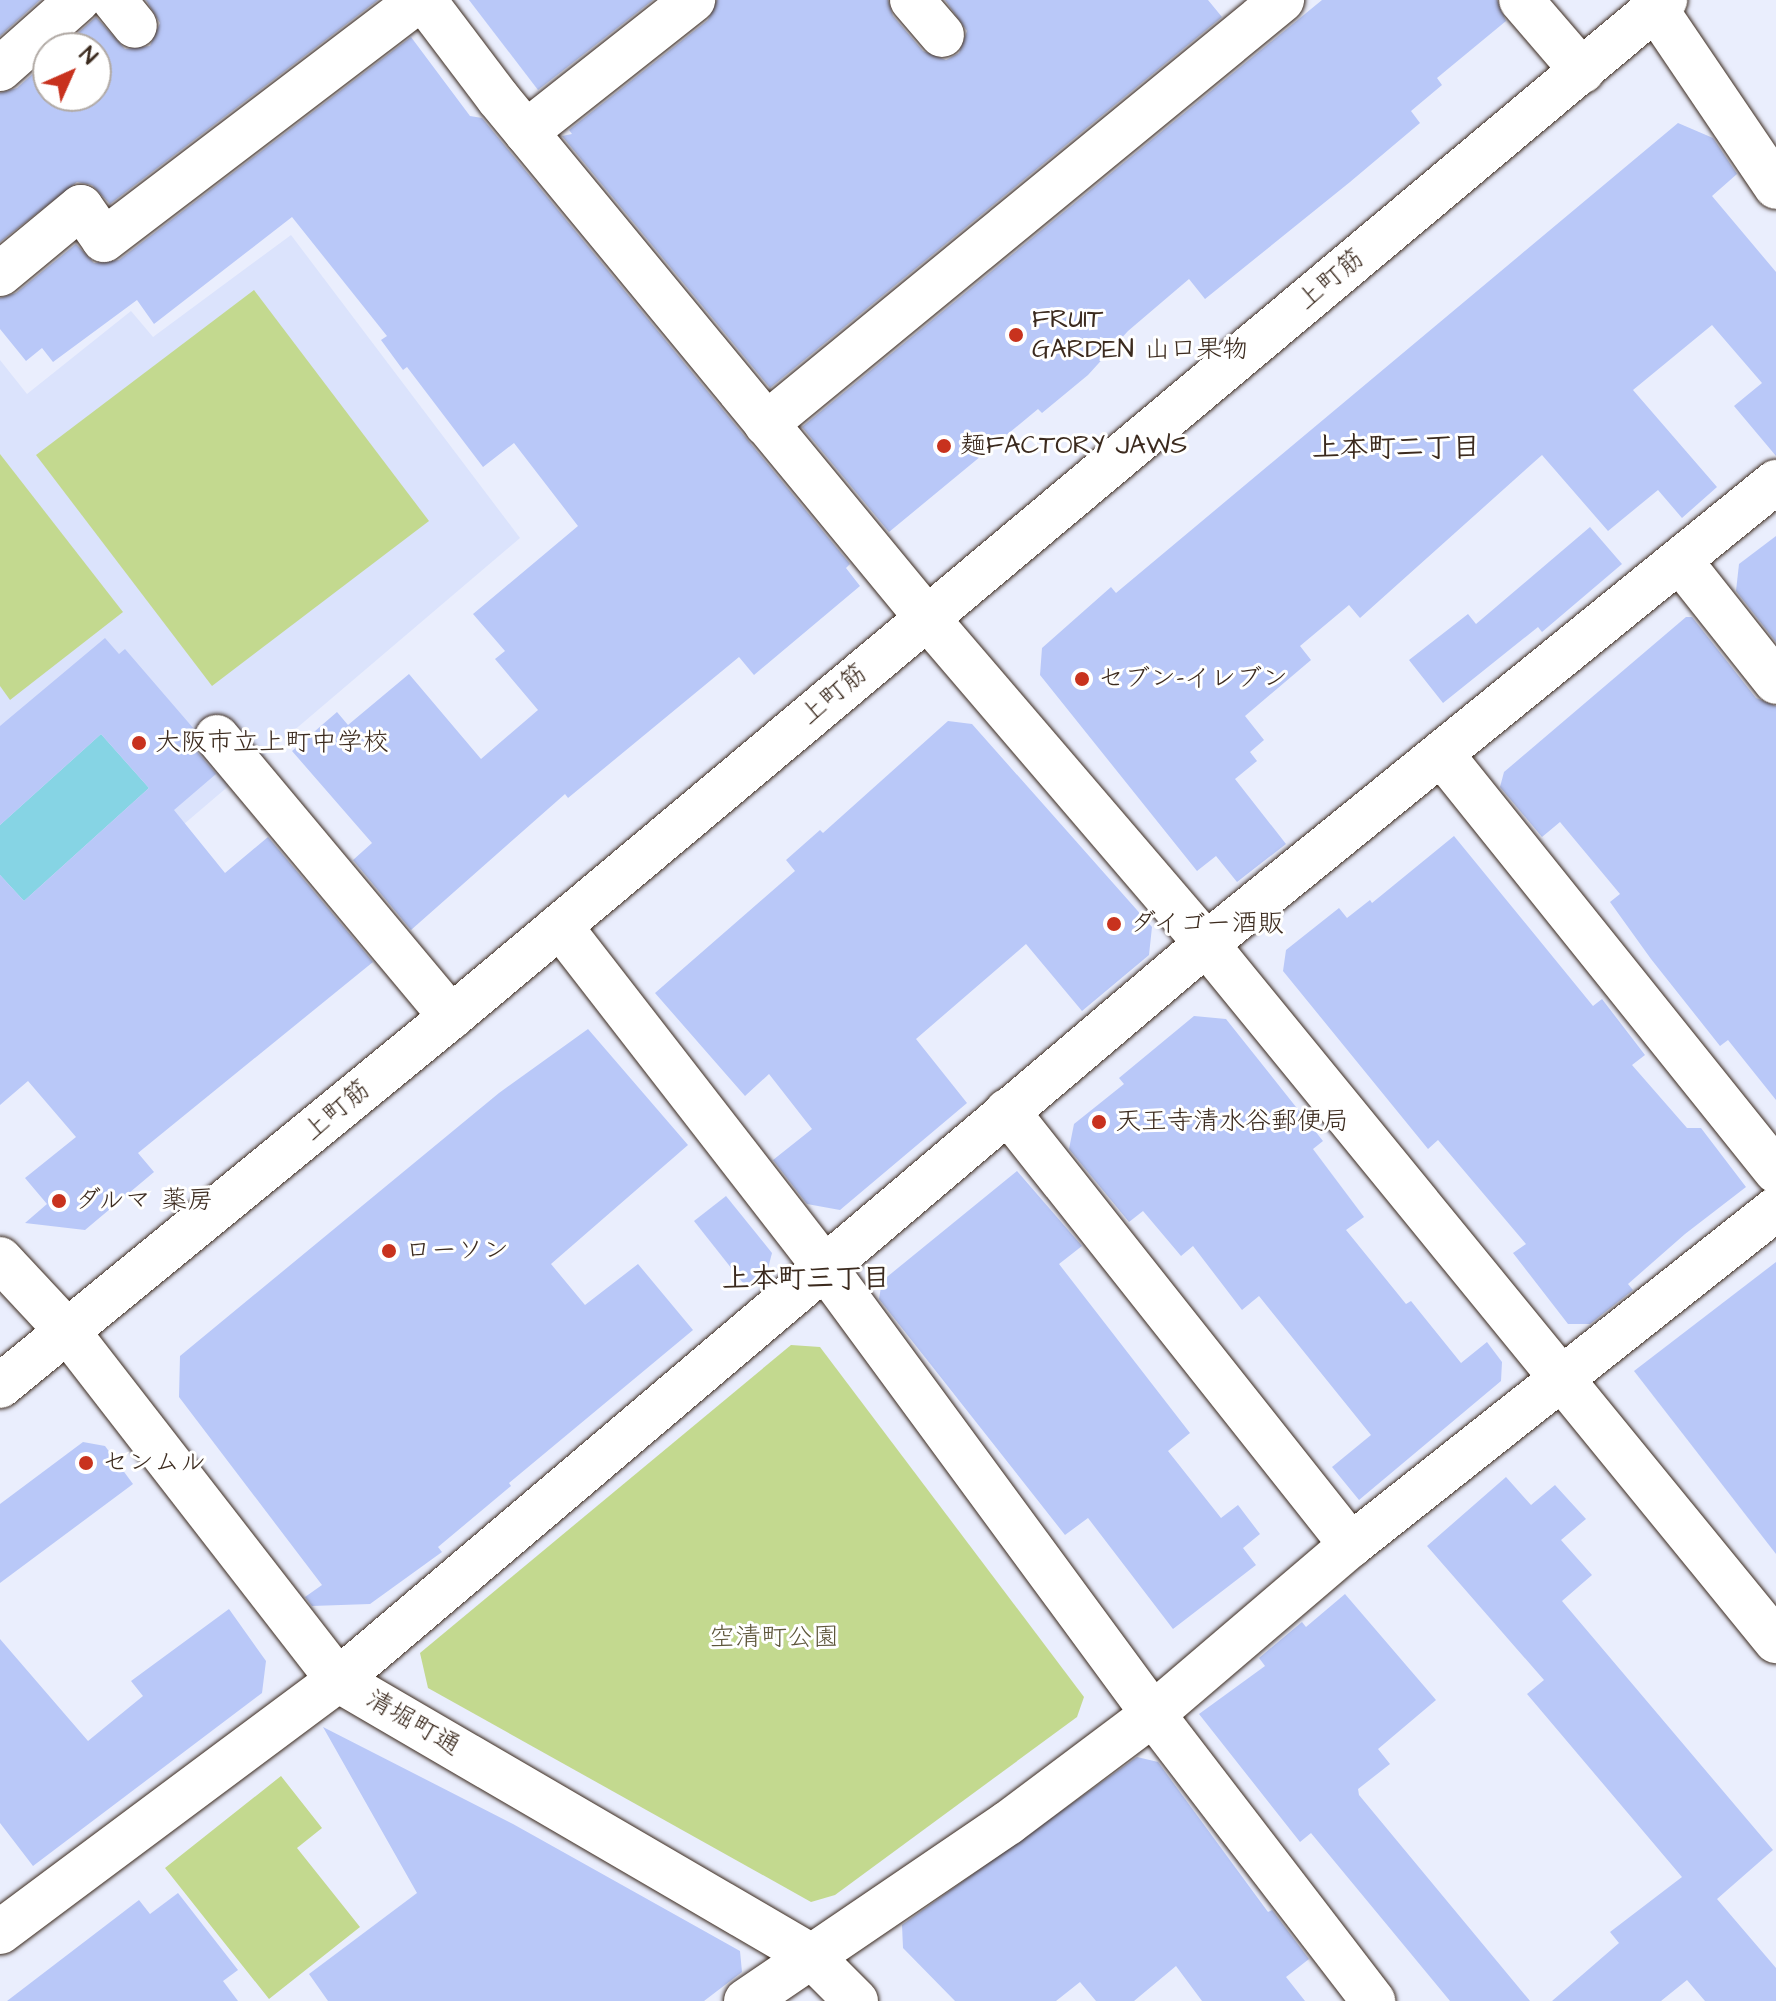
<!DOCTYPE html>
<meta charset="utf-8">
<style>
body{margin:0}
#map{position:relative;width:1776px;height:2001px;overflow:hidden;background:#eaeefd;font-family:"Architects Daughter","Klee One",sans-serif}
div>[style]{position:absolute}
.built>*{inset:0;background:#dbe3fc}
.green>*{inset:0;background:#c3d98f}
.water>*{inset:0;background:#86d4e4}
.building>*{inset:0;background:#b9c8f8}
.roads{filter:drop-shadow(0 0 2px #3b2a1e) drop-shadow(0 0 2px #3b2a1e)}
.minor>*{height:44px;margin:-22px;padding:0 22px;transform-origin:22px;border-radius:22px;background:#fff}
.major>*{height:44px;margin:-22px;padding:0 22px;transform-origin:22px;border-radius:22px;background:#fff}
.dots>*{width:22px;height:22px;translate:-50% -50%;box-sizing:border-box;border:4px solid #fff;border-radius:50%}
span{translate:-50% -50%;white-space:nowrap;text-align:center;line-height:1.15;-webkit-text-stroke:6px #fff;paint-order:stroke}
.street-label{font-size:26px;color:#3b2a1e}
.poi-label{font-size:26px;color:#3b2a1e}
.left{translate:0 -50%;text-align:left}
.park-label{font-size:26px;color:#5d563a}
.neighbourhood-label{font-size:28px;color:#3b2a1e;font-weight:700}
.north{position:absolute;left:32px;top:32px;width:80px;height:80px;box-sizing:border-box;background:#fff;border:2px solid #b1aaa5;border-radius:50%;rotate:45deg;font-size:22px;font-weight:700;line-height:32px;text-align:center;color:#3b2a1e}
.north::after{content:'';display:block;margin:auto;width:28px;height:36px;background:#c8321e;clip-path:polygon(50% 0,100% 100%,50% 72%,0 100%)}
</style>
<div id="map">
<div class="built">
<div style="clip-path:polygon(291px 235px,520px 538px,16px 967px,0 949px,0 360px,27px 394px,131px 311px,153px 337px)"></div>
</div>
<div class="green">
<div style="clip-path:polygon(254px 290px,429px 521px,212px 686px,36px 455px)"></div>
<div style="clip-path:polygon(0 454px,123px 612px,10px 700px,0 686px)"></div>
<div style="clip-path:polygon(791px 1345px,820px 1347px,1084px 1697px,1077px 1717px,835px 1895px,811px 1902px,428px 1688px,420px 1653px)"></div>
<div style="clip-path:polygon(281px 1776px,322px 1828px,297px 1848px,360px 1927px,269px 1999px,165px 1868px)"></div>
</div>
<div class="water">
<div style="clip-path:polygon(101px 734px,149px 788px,24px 901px,0 875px,0 825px)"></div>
</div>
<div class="building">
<div style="clip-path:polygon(0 0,40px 0,0 36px)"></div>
<div style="clip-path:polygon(146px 0,378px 0,110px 204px,92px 185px,77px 182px,0 242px,0 93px,17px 88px,48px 60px,48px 96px,96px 96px,96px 48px,61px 48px,96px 17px,125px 49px,150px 46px,160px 23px)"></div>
<div style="clip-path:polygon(469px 0,653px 0,538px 90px)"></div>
<div style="clip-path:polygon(717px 0,888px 0,893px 16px,923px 51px,946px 60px,959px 53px,967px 31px,945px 0,1208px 0,1222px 17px,770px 388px,562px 136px,572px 134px,569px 130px,708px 20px)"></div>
<div style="clip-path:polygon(1322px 0,1497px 0,1506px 21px,1437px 78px,1442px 85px,1411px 111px,1420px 123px,1350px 182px,1205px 299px,1189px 279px,1128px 331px,1088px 375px,1042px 413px,1038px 409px,889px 532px,802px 427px)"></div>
<div style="clip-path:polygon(411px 37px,470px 116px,482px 118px,850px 564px,846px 568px,860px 586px,754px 675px,739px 657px,568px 798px,565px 794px,411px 930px,353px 860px,372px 843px,292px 751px,337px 712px,348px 725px,409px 674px,481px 759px,538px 710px,495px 659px,505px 651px,473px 614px,578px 526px,514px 443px,483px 467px,407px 367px,403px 370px,381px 340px,387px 336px,292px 217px,154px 324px,137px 300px,53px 362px,42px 348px,26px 361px,0 329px,0 298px,16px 293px,76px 244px,94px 263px,119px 260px)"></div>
<div style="clip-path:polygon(1678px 123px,1713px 138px,1737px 174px,1712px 196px,1776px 272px,1776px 456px,1734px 406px,1762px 383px,1712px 325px,1633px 390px,1717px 487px,1682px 518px,1658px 490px,1608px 531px,1542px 455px,1360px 618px,1349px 605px,1300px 646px,1311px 660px,1245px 716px,1264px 740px,1250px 752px,1257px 761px,1235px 779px,1286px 844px,1237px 882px,1216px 856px,1197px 871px,1040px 675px,1042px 648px,1111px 587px,1116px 593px)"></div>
<div style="clip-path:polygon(1590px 527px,1622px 564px,1542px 632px,1538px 627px,1443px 703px,1409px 660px,1468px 614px,1476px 624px)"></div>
<div style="clip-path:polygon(1776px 536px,1776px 642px,1736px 591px,1739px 564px)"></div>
<div style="clip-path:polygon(1686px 617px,1692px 617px,1756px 698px,1776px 706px,1776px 1100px,1728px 1040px,1720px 1046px,1651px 959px,1610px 902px,1620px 894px,1560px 822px,1542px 837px,1500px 787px,1504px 772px)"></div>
<div style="clip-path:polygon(105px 638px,119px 654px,125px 649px,194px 729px,197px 752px,216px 774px,174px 810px,225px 873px,268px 837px,373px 962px,138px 1153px,154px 1172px,85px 1230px,25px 1223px,47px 1204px,25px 1178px,76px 1137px,28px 1081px,0 1105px,0 875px,24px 901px,149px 788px,101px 734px,0 825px,0 726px)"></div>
<div style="clip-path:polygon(948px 721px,972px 724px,1152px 927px,1149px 955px,1082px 1011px,1026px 944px,916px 1039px,967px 1103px,840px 1210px,807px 1204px,773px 1160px,812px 1129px,769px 1074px,745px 1096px,655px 993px,795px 871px,786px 860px,820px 830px,823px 833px)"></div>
<div style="clip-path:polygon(1454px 836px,1593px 1006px,1602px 999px,1645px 1055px,1632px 1065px,1687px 1128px,1701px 1128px,1746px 1187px,1685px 1234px,1628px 1284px,1633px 1290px,1590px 1324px,1568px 1324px,1513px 1253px,1526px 1244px,1438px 1140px,1428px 1149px,1283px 971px,1286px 950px,1339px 908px,1347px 918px,1370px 900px,1372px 903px)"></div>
<div style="clip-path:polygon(1194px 1016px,1226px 1019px,1323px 1141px,1313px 1149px,1364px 1217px,1346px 1230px,1406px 1304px,1411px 1301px,1461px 1363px,1487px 1342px,1502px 1362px,1501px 1381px,1359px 1500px,1332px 1467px,1371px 1435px,1259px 1296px,1242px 1310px,1193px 1246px,1181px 1256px,1143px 1211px,1129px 1222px,1069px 1149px,1074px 1124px,1124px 1084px,1119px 1078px)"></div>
<div style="clip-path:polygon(588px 1029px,688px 1145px,551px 1264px,585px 1305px,638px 1264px,693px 1330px,509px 1483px,511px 1486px,438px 1547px,442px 1552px,370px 1604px,312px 1606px,305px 1597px,322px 1585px,179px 1397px,180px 1356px,499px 1093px)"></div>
<div style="clip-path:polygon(1017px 1171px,1082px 1246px,1059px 1264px,1190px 1433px,1168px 1451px,1221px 1518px,1238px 1505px,1260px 1534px,1243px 1548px,1256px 1565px,1173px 1629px,1088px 1518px,1065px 1535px,879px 1299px,882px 1281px)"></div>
<div style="clip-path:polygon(726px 1196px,772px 1253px,767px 1272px,747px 1288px,694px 1221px)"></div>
<div style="clip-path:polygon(1776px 1262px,1776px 1554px,1634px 1371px)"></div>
<div style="clip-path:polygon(83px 1442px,105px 1446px,133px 1484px,0 1583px,0 1504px)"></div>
<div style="clip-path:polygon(1506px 1477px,1531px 1505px,1555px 1485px,1586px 1519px,1561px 1540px,1592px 1575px,1562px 1601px,1773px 1850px,1717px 1899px,1776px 1968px,1776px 2001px,1705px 2001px,1687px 1980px,1661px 2001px,1552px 2001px,1619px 1943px,1610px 1932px,1682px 1877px,1527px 1694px,1544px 1680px,1427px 1546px)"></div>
<div style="clip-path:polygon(1345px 1594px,1436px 1700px,1378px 1749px,1390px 1764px,1358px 1789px,1359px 1795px,1530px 2001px,1450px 2001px,1311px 1833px,1300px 1842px,1199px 1714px,1265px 1666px,1259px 1658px,1302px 1622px,1306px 1627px)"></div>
<div style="clip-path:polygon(229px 1609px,266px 1661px,262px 1693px,33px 1866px,0 1823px,0 1639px,88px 1741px,143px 1696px,131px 1681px)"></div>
<div style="clip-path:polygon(323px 1727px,513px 1824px,740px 1951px,742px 1972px,704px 2001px,328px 2001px,309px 1974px,417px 1893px)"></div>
<div style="clip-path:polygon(1137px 1757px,1158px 1762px,1268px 1912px,1272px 1910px,1309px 1959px,1286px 1977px,1305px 2001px,1202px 2001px,1176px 1966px,1134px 2001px,1096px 2001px,1080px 1982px,1056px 2001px,955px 2001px,903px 1948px,902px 1925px)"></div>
<div style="clip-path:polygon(178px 1893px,238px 1970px,223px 1981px,238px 2001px,7px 2001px,139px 1900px,150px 1914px)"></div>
</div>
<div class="roads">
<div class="minor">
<div style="left:114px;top:0;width:33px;rotate:51deg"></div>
<div style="left:424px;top:0;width:123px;rotate:52.9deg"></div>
<div style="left:498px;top:98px;width:674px;rotate:50.48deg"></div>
<div style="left:927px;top:618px;width:440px;rotate:49.4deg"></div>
<div style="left:1213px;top:952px;width:890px;rotate:50.75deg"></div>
<div style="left:912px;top:0;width:46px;rotate:49.4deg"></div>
<div style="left:1521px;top:0;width:94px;rotate:49.3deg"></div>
<div style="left:1655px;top:8px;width:216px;rotate:55.9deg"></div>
<div style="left:0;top:69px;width:104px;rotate:-41.5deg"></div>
<div style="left:526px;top:132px;width:213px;rotate:-38.3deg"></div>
<div style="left:0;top:274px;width:105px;rotate:-39.6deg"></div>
<div style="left:81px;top:207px;width:40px;rotate:55.1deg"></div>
<div style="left:104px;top:240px;width:381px;rotate:-37.3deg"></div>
<div style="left:766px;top:424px;width:668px;rotate:-39.41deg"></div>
<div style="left:1681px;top:562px;width:153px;rotate:51.6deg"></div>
<div style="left:217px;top:737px;width:365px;rotate:50.1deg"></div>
<div style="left:1443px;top:756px;width:532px;rotate:51.26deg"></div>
<div style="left:560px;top:926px;width:429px;rotate:52.2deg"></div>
<div style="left:823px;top:1265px;width:557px;rotate:53.69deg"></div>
<div style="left:1153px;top:1714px;width:362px;rotate:52.5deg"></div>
<div style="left:1007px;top:1111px;width:554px;rotate:51.6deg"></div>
<div style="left:0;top:1259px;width:101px;rotate:47deg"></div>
<div style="left:69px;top:1333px;width:439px;rotate:52.2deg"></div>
<div style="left:338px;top:1680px;width:546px;rotate:30.23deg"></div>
<div style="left:810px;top:1955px;width:65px;rotate:45deg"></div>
<div style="left:0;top:1932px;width:422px;rotate:-36.7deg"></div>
<div style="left:338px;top:1680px;width:1138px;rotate:-40.3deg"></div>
<div style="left:1206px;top:944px;width:734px;rotate:-39.03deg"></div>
<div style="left:746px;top:2001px;width:317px;rotate:-34.2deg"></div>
<div style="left:1008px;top:1823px;width:181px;rotate:-36.9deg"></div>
<div style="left:1153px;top:1714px;width:260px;rotate:-40.5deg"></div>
<div style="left:1351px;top:1545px;width:542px;rotate:-38.33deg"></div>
</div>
<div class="major">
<div style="left:0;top:1386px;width:583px;rotate:-39.29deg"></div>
<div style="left:451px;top:1017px;width:1584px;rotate:-39.95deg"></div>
</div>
</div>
<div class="dots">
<div style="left:1016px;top:335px;background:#c8321e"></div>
<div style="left:944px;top:446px;background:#c8321e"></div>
<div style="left:1082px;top:679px;background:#c8321e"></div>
<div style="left:139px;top:743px;background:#c8321e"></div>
<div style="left:1114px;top:924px;background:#c8321e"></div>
<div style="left:1099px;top:1122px;background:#c8321e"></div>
<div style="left:59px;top:1201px;background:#c8321e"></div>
<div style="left:389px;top:1251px;background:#c8321e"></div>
<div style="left:86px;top:1463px;background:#c8321e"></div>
</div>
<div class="street-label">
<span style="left:1331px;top:280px;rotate:-40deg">上町筋</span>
<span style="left:834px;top:695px;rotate:-40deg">上町筋</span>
<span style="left:337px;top:1111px;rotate:-40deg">上町筋</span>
<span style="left:413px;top:1723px;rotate:30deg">清堀町通</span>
</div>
<div class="poi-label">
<span class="left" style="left:1032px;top:335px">FRUIT<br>GARDEN 山口果物</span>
<span class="left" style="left:960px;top:446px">麺FACTORY JAWS</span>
<span class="left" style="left:1098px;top:679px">セブン-イレブン</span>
<span class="left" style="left:155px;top:743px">大阪市立上町中学校</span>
<span class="left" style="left:1130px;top:924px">ダイゴー酒販</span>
<span class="left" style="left:1115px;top:1122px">天王寺清水谷郵便局</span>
<span class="left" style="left:75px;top:1201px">ダルマ 薬房</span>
<span class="left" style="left:405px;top:1251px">ローソン</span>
<span class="left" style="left:102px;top:1463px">センムル</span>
</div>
<div class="park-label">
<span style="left:774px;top:1638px">空清町公園</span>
</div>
<div class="neighbourhood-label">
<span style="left:1396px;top:448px">上本町二丁目</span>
<span style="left:806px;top:1279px">上本町三丁目</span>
</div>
<div class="north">N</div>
</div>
